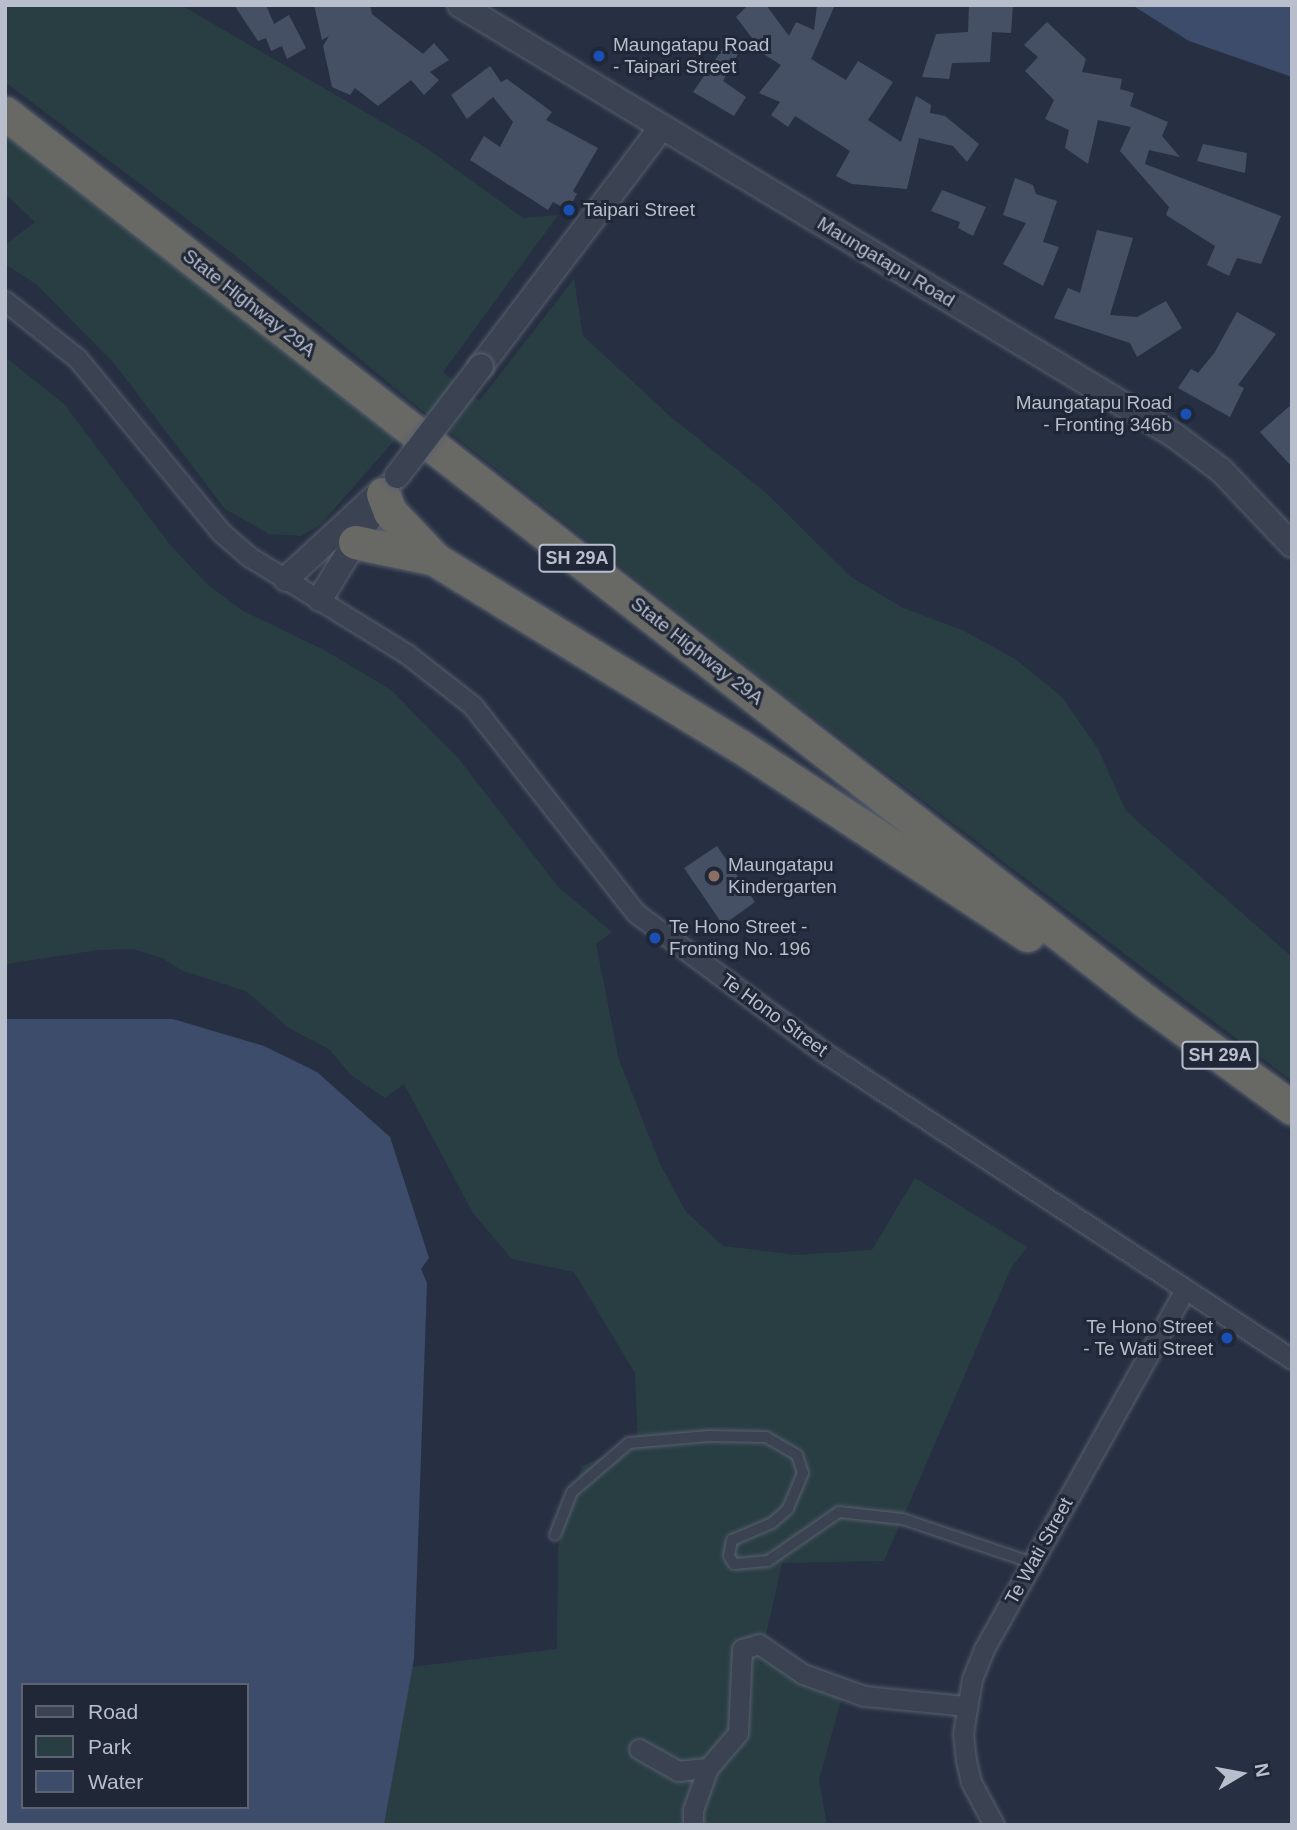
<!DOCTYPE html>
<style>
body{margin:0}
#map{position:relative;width:1297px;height:1830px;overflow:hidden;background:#273042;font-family:Arial,sans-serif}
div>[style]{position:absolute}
.green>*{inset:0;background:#293e43}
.water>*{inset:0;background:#3d4c6b}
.building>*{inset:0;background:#465064}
.roads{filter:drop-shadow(0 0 2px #59606f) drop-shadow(0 0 2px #59606f)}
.service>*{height:10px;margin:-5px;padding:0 5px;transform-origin:5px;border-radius:5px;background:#3b4352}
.minor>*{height:19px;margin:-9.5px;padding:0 9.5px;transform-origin:9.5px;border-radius:9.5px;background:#3b4352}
.tertiary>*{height:24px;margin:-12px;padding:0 12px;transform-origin:12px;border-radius:12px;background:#3b4352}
.trunk>*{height:33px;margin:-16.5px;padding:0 16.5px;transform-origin:16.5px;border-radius:16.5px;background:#686865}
.bridges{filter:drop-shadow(0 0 2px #59606f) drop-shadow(0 0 2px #59606f)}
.tertiary-bridge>*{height:24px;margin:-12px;padding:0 12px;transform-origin:12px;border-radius:12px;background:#3b4352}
.dots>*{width:19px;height:19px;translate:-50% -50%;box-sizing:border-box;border:4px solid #202737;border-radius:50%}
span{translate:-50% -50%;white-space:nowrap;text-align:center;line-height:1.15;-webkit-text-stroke:6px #202737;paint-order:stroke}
.shield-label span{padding:2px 5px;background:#202737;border:2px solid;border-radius:5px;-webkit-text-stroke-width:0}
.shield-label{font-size:18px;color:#b8becc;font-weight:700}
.poi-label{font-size:19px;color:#b8becc}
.left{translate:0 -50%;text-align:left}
.right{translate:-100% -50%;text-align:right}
.street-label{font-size:19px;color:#b8becc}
.frame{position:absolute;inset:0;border:7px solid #b8becc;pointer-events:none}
.legend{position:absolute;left:21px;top:1683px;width:228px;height:126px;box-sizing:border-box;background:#202737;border:2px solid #5d6373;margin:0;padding:9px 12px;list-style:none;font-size:21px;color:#b8becc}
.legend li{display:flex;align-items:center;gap:14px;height:35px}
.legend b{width:35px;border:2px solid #5d6373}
.north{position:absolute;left:1206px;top:1739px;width:70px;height:70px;-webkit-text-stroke:5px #202737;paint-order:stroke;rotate:80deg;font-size:19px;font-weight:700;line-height:28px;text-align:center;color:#b8becc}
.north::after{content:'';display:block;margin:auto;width:24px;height:32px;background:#b8becc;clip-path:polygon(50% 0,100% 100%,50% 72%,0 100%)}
</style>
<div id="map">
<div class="green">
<div style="clip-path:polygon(5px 5px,181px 5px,425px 147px,523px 218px,558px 215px,443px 372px,479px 401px,574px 279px,583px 336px,671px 417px,765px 492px,851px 577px,903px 608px,962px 630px,1015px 659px,1062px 697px,1098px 749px,1126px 811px,1292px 957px,1292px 1081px,771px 685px,419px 408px,236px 256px,5px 82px)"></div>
<div style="clip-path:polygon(5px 131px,399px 435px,320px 525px,301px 536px,269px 534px,225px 509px,114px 363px,36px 284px,5px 264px,5px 245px,35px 222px,5px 193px)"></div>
<div style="clip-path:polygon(5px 357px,64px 404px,171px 546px,208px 585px,243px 611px,324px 650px,391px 690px,458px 758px,559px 888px,612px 932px,596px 944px,619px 1060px,660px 1164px,686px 1212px,723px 1246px,796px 1255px,872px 1250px,915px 1178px,1027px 1247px,1011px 1268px,884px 1561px,782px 1563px,763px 1649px,846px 1682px,819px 1780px,827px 1825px,384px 1825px,412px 1667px,557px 1649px,558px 1547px,582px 1466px,638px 1444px,635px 1373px,574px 1272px,512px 1259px,473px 1213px,404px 1084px,385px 1098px,351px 1075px,329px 1049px,289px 1028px,246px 991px,183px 971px,162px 958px,133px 949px,98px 950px,5px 964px)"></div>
</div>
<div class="water">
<div style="clip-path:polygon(1132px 5px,1292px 5px,1292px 77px,1189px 41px)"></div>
<div style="clip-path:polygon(evenodd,5px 1019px,173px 1019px,264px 1046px,317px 1072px,390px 1137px,429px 1258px,421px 1269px,427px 1283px,414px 1659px,384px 1825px,5px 1825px,5px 1019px,23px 1685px,247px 1685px,247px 1807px,23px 1807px,23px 1685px)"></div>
</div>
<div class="building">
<div style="clip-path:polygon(234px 5px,266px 5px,274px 24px,289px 15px,306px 48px,287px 59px,282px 46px,271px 51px,266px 38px,258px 41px)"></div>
<div style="clip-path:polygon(314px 5px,370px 5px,372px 14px,423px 54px,434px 43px,449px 60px,430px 72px,439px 80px,424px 95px,411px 80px,378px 106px,355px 88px,350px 95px,332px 87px,323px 46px,329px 36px,322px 40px)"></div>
<div style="clip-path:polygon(748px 5px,766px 5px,789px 36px,796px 22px,814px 30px,817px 5px,835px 5px,811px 59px,846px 80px,858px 61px,893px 82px,868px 120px,901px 142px,916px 96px,931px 105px,930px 113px,945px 116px,979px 144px,967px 162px,953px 146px,919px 138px,907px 189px,852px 184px,836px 176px,850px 151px,795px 116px,788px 127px,771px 115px,780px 102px,759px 93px,781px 65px,765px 55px,736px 17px)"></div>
<div style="clip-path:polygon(969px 5px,1013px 5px,1011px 33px,992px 32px,990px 62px,952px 63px,949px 79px,922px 77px,936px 34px,968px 32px)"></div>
<div style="clip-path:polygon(1047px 22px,1086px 59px,1082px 72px,1122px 79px,1120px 89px,1134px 93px,1130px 106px,1168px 122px,1162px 136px,1180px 157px,1149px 150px,1145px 164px,1281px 216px,1261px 264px,1237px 258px,1229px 276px,1207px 265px,1215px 246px,1166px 215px,1169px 207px,1120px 151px,1131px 127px,1098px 120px,1088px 164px,1065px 148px,1069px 130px,1045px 119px,1054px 100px,1025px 71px,1038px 57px,1024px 45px)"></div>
<div style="clip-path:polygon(726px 44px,740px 50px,723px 81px,746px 97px,734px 116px,693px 92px)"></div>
<div style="clip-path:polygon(490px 66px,501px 82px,507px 79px,552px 112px,546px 120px,598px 148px,573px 191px,577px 194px,568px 210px,553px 202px,548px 210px,470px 160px,484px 136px,500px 147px,513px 122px,493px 97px,467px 119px,451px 95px)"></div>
<div style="clip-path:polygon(1203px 144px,1247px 153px,1245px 173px,1197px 161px)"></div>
<div style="clip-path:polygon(1015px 178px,1033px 185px,1036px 194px,1057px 201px,1043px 242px,1059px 247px,1043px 286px,1003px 264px,1026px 223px,1003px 215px)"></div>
<div style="clip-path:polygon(942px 190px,986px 207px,973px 236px,958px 228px,960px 222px,931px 211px)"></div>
<div style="clip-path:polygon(1097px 230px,1133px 238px,1110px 315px,1137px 317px,1166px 301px,1182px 328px,1137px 357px,1130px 343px,1054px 318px,1068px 288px,1080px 293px)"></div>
<div style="clip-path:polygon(1237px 312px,1276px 334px,1238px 385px,1244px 388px,1230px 417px,1178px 388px,1191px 369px,1198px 373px,1215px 352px)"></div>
<div style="clip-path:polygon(1292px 404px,1292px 467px,1260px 432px)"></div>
<div style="clip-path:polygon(717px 846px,755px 902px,723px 925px,684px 868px)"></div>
</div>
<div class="roads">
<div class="service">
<div style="left:555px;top:1535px;width:46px;rotate:-68.4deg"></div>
<div style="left:572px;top:1492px;width:75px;rotate:-40.7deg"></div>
<div style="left:629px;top:1443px;width:80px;rotate:-5deg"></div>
<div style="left:709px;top:1436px;width:57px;rotate:1deg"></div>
<div style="left:766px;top:1437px;width:36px;rotate:30deg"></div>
<div style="left:797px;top:1455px;width:19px;rotate:72deg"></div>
<div style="left:803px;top:1473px;width:39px;rotate:113deg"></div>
<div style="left:788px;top:1509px;width:21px;rotate:139deg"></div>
<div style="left:772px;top:1523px;width:43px;rotate:157deg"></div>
<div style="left:732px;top:1540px;width:16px;rotate:101deg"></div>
<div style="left:729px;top:1556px;width:9px;rotate:58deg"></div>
<div style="left:734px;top:1564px;width:34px;rotate:-5deg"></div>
<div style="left:768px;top:1561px;width:86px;rotate:-34.6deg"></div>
<div style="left:839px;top:1512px;width:64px;rotate:6.2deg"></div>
<div style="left:903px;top:1519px;width:137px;rotate:18.7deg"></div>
</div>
<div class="minor">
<div style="left:5px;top:301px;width:92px;rotate:38.4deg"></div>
<div style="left:77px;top:358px;width:227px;rotate:50.4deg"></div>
<div style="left:222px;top:533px;width:37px;rotate:41deg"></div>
<div style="left:250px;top:557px;width:185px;rotate:31.7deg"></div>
<div style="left:407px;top:654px;width:84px;rotate:38.2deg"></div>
<div style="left:473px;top:706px;width:263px;rotate:51.8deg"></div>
<div style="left:636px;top:913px;width:232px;rotate:36.6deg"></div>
<div style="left:822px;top:1051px;width:562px;rotate:33.24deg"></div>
<div style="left:639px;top:1749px;width:45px;rotate:29.4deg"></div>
<div style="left:678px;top:1771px;width:30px;rotate:-6deg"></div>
<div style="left:708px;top:1768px;width:46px;rotate:-49.4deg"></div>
<div style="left:738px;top:1733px;width:84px;rotate:-87.3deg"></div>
<div style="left:742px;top:1649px;width:18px;rotate:-16deg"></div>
<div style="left:759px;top:1644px;width:53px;rotate:34.3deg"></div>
<div style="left:803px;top:1674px;width:65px;rotate:19.8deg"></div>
<div style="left:864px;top:1696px;width:102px;rotate:5.6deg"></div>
<div style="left:693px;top:1825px;width:15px;rotate:-90deg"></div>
<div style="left:693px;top:1810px;width:45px;rotate:-70.3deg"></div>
<div style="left:994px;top:1825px;width:49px;rotate:-118.1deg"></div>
<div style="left:971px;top:1782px;width:22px;rotate:-103deg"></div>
<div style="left:966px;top:1761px;width:28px;rotate:-96deg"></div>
<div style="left:963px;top:1733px;width:55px;rotate:-80.5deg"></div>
<div style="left:972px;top:1679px;width:32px;rotate:-68deg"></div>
<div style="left:984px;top:1649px;width:410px;rotate:-60.8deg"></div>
</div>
<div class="tertiary">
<div style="left:460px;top:5px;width:833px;rotate:31.06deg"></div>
<div style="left:1174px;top:435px;width:59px;rotate:36.7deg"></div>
<div style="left:1221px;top:470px;width:103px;rotate:46.6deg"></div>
<div style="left:481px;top:366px;width:300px;rotate:-52.9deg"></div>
<div style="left:286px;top:579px;width:122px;rotate:-42.7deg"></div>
<div style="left:320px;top:599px;width:132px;rotate:-58.6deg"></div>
</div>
<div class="trunk">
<div style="left:5px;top:113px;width:1449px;rotate:37.91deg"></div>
<div style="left:1148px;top:1003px;width:178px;rotate:36.1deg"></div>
<div style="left:383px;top:494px;width:19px;rotate:69deg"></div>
<div style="left:390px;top:512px;width:66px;rotate:46.2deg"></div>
<div style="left:436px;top:560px;width:356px;rotate:31.5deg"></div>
<div style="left:740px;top:746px;width:344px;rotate:33.3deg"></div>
<div style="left:355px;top:542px;width:78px;rotate:11.9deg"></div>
</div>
</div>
<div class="bridges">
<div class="tertiary-bridge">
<div style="left:397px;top:476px;width:138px;rotate:-52.6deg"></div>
</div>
</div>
<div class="dots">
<div style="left:599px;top:56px;background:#1a4fb4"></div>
<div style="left:569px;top:210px;background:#1a4fb4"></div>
<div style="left:1186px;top:414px;background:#1a4fb4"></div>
<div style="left:714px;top:876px;background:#8d6e63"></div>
<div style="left:655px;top:938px;background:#1a4fb4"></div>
<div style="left:1227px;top:1338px;background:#1a4fb4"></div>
</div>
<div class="shield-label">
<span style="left:577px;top:558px">SH 29A</span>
<span style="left:1220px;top:1055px">SH 29A</span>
</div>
<div class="poi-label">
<span class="left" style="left:613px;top:56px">Maungatapu Road<br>- Taipari Street</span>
<span class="left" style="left:583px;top:210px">Taipari Street</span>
<span class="right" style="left:1172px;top:414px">Maungatapu Road<br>- Fronting 346b</span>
<span class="left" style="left:728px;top:876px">Maungatapu<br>Kindergarten</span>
<span class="left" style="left:669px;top:938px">Te Hono Street -<br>Fronting No. 196</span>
<span class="right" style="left:1213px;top:1338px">Te Hono Street<br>- Te Wati Street</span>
</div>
<div class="street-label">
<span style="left:886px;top:262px;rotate:31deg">Maungatapu Road</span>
<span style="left:249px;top:303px;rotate:38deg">State Highway 29A</span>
<span style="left:697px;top:651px;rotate:38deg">State Highway 29A</span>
<span style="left:774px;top:1015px;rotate:36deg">Te Hono Street</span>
<span style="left:1039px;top:1551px;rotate:-61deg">Te Wati Street</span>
</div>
<div class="frame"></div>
<ul class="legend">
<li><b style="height:9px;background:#3b4352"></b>Road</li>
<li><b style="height:19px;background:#293e43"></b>Park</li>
<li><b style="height:19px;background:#3d4c6b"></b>Water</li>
</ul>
<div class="north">N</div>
</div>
